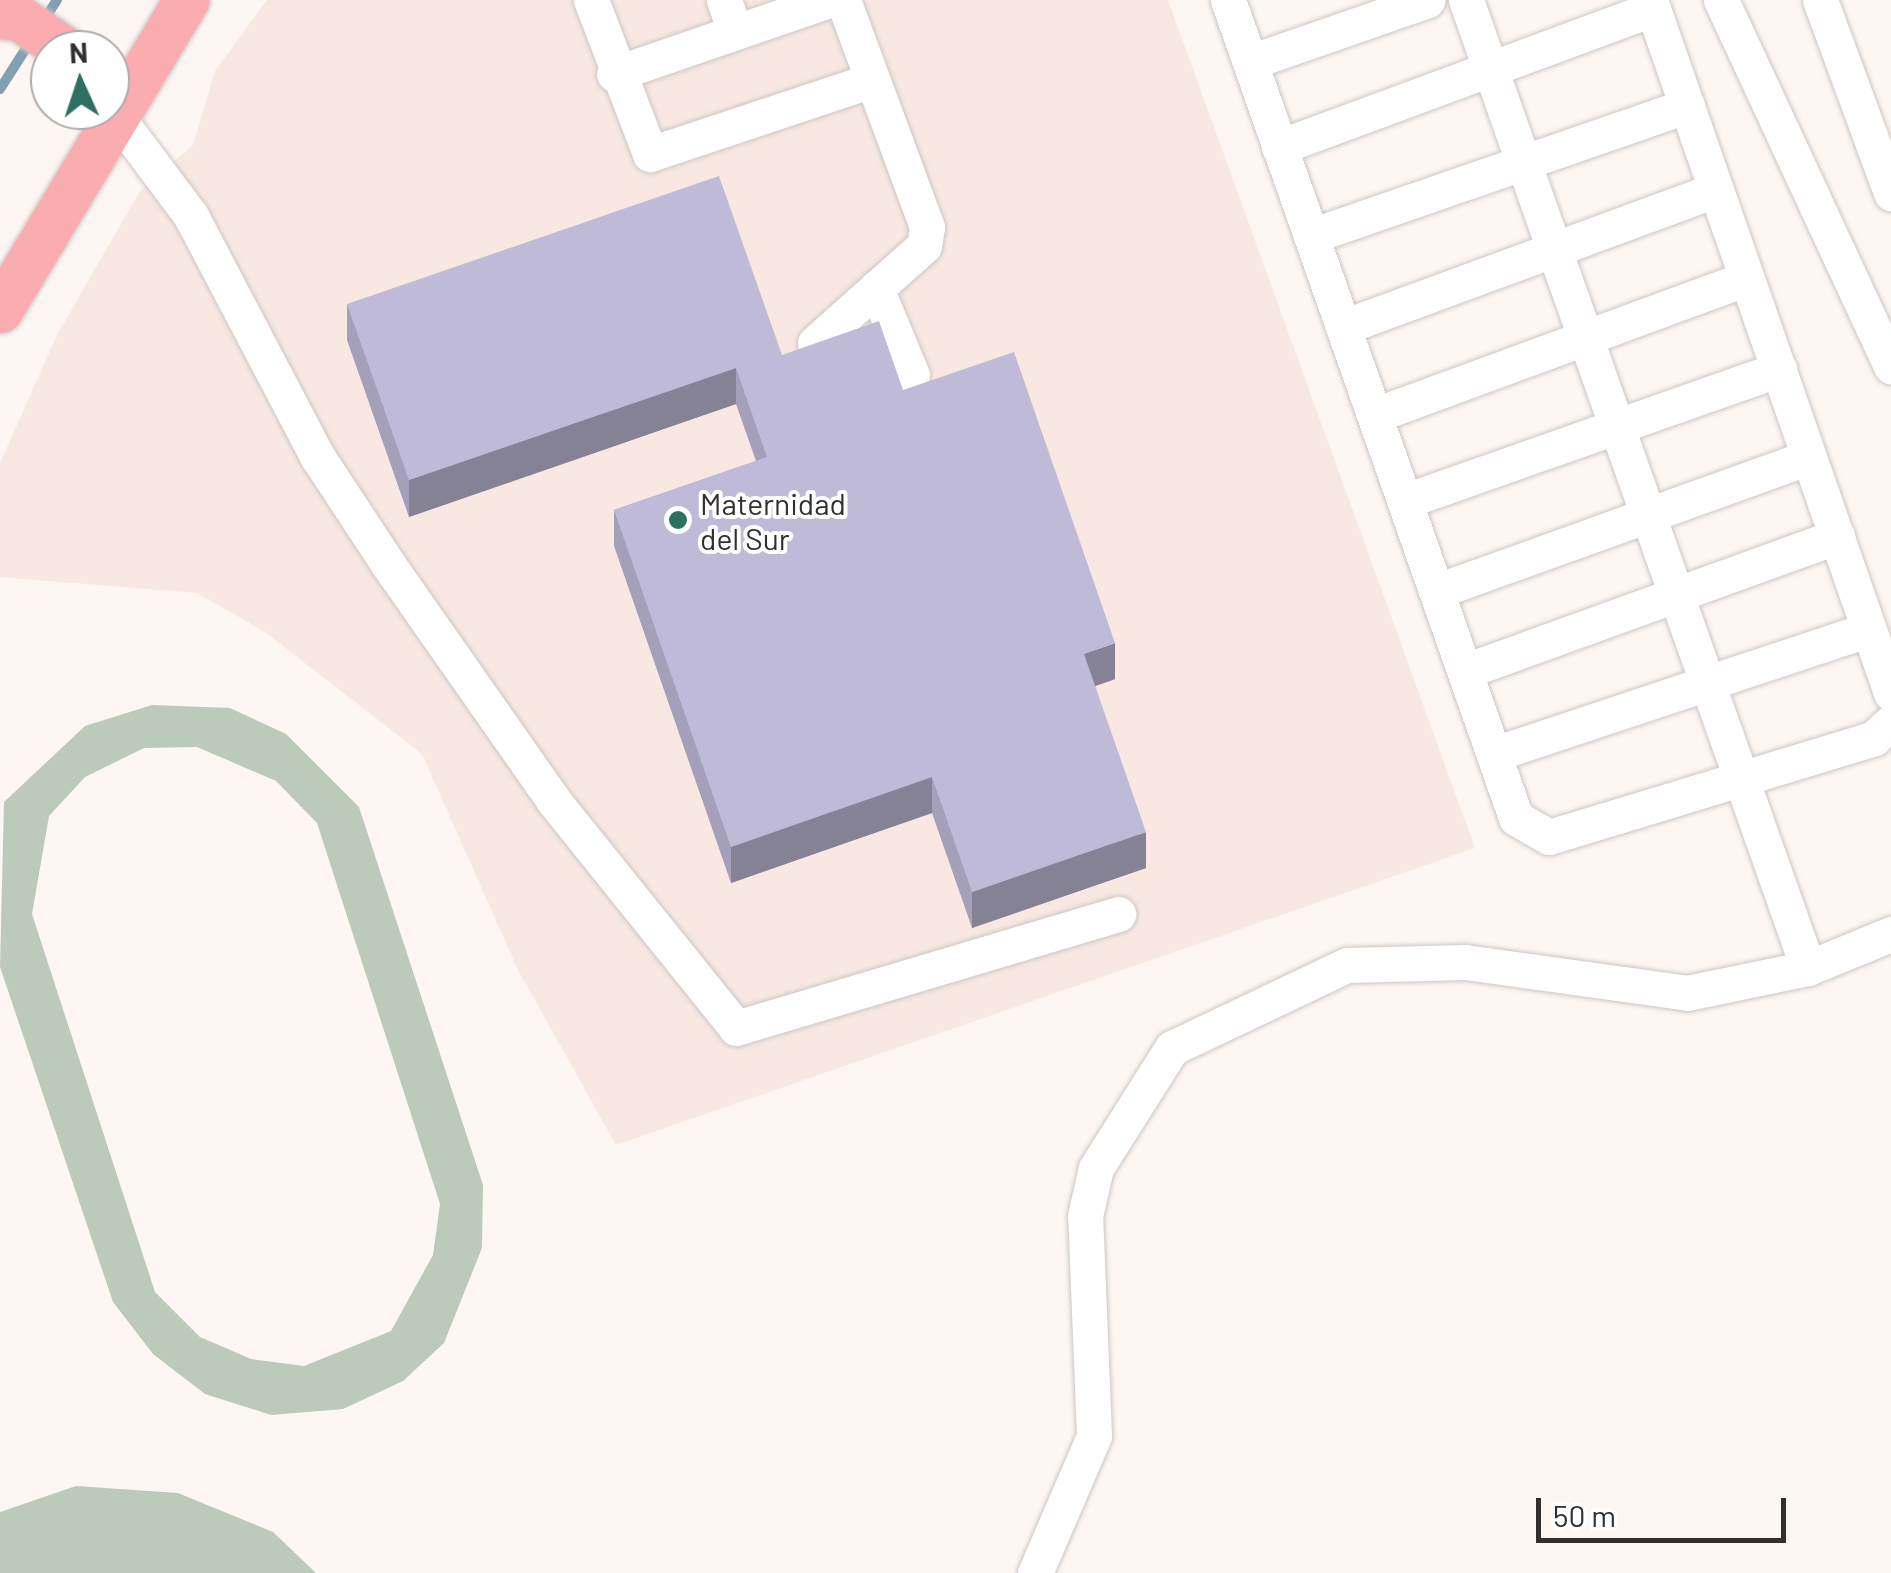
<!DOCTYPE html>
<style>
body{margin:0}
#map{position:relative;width:1891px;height:1573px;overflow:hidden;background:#fdf6f3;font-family:Barlow,sans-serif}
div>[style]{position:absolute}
.built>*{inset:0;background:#f8e8e1}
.green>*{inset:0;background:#bbcab9}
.stream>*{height:10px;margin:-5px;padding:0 5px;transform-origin:5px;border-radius:5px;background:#83a0b1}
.roads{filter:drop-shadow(0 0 2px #cdc6c3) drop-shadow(0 0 2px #cdc6c3)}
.minor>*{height:35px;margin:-17.5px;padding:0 17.5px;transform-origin:17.5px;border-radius:17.5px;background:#fff}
.major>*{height:45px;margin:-22.5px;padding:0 22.5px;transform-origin:22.5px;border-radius:22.5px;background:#faacb0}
.wall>*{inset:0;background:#a4a0b9}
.shaded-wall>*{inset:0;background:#868296}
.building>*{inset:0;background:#bfbad7}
.dots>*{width:28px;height:28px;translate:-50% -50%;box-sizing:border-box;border:5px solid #fff;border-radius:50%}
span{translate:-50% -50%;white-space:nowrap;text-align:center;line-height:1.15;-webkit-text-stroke:8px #fff;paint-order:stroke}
.poi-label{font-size:30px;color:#322f2e}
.left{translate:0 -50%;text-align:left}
.north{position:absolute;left:30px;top:30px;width:100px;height:100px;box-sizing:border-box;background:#fff;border:2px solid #adacab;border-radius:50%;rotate:357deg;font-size:28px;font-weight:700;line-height:40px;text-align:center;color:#322f2e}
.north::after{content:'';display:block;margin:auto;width:35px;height:45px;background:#2d7061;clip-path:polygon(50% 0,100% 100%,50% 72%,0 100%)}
.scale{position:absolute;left:1536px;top:1498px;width:250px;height:45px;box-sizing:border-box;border:5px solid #322f2e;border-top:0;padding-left:12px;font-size:30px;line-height:35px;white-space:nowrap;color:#322f2e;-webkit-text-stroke:8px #fff;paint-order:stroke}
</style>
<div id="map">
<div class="built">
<div style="clip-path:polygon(267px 0,1168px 0,1475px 848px,616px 1145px,518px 970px,422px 754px,265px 632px,197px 593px,0 577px,0 463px,57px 335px,140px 191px,193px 145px,215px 71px)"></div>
</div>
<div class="green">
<div style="clip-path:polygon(evenodd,152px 705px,230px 708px,286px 734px,359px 807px,483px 1185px,482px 1248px,444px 1343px,403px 1381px,343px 1409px,271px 1415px,205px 1394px,153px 1354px,113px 1302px,0 967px,4px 802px,85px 726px,152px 705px,197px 747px,276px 781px,317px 823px,440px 1204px,433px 1255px,391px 1331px,304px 1366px,251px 1359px,200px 1337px,155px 1292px,32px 914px,49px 816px,85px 777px,144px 748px,197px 747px)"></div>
<div style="clip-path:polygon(76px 1486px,178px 1493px,273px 1532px,316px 1573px,0 1573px,0 1512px)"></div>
</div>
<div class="stream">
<div style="left:44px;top:20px;width:24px;rotate:-57deg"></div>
<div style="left:0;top:89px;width:59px;rotate:-57.4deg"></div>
</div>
<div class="roads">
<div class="minor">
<div style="left:591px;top:0;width:165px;rotate:69deg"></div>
<div style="left:650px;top:154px;width:232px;rotate:-18.4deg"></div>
<div style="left:724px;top:0;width:34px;rotate:71deg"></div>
<div style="left:1228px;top:0;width:867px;rotate:70.6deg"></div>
<div style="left:1516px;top:818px;width:38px;rotate:30deg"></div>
<div style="left:1549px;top:837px;width:340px;rotate:-16.9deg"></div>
<div style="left:1874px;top:738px;width:23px;rotate:-43deg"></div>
<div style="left:1466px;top:0;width:1027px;rotate:70.54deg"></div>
<div style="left:1650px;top:0;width:734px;rotate:70.82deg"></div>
<div style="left:1721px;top:0;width:404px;rotate:65.1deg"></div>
<div style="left:1820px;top:0;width:206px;rotate:69.8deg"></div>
<div style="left:1250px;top:62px;width:188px;rotate:-19.2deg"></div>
<div style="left:614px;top:74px;width:227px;rotate:-19deg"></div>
<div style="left:114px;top:113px;width:129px;rotate:53.2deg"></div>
<div style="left:191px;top:216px;width:271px;rotate:62.3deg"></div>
<div style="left:317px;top:456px;width:129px;rotate:56.7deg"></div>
<div style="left:388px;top:564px;width:288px;rotate:55deg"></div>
<div style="left:553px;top:800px;width:292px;rotate:51.2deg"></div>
<div style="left:736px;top:1028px;width:399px;rotate:-16.6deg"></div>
<div style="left:1279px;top:147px;width:399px;rotate:-20.3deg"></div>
<div style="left:1311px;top:236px;width:398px;rotate:-19.1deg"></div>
<div style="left:876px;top:288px;width:94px;rotate:67.5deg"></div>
<div style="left:1343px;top:327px;width:397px;rotate:-20.2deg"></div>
<div style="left:815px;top:343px;width:146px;rotate:-41.7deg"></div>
<div style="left:924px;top:246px;width:19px;rotate:-81deg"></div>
<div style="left:927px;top:227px;width:242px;rotate:-110.3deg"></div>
<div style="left:1375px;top:415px;width:396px;rotate:-20.2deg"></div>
<div style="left:1405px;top:501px;width:397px;rotate:-19.4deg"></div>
<div style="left:1437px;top:591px;width:395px;rotate:-19.8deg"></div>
<div style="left:1465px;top:671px;width:396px;rotate:-19.9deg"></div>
<div style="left:1494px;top:754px;width:395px;rotate:-18.4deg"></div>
<div style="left:1035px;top:1573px;width:149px;rotate:-66.7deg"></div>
<div style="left:1094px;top:1436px;width:220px;rotate:-92.3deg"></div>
<div style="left:1085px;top:1216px;width:49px;rotate:-77.1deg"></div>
<div style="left:1096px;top:1168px;width:142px;rotate:-57.7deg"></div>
<div style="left:1172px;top:1048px;width:194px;rotate:-25.4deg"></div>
<div style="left:1347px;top:965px;width:118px;rotate:-1.5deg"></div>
<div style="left:1465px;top:962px;width:224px;rotate:7.9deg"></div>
<div style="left:1687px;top:993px;width:124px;rotate:-11.7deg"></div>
<div style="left:1808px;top:968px;width:90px;rotate:-22.3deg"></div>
</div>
<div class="major">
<div style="left:0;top:16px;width:19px;rotate:6deg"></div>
<div style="left:19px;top:18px;width:57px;rotate:34.2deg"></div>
<div style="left:0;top:310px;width:362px;rotate:-59deg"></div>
</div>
</div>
<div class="wall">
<div style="clip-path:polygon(347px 304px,782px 355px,903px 390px,1115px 679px,1095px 686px,1146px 868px,972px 928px,932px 813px,731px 883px,614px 546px,614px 510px,756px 461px,736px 404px,409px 517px,347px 340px)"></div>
</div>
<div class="shaded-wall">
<div style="clip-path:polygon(736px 368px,736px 404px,409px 517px,409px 480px)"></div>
<div style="clip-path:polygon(1115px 643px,1115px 679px,1084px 690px,1084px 654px)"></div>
<div style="clip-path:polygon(932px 777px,932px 813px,731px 883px,731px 847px)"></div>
<div style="clip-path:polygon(1146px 832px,1146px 868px,972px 928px,972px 892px)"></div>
</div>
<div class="building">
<div style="clip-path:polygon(719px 176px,782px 355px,879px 321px,903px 390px,1014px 352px,1115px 643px,1084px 654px,1146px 832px,972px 892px,932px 777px,731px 847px,614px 510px,767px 457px,736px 368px,409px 480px,347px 304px)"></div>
</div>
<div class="dots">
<div style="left:678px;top:520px;background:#2d7061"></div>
</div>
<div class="poi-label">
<span class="left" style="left:700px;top:520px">Maternidad<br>del Sur</span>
</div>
<div class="north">N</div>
<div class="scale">50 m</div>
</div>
